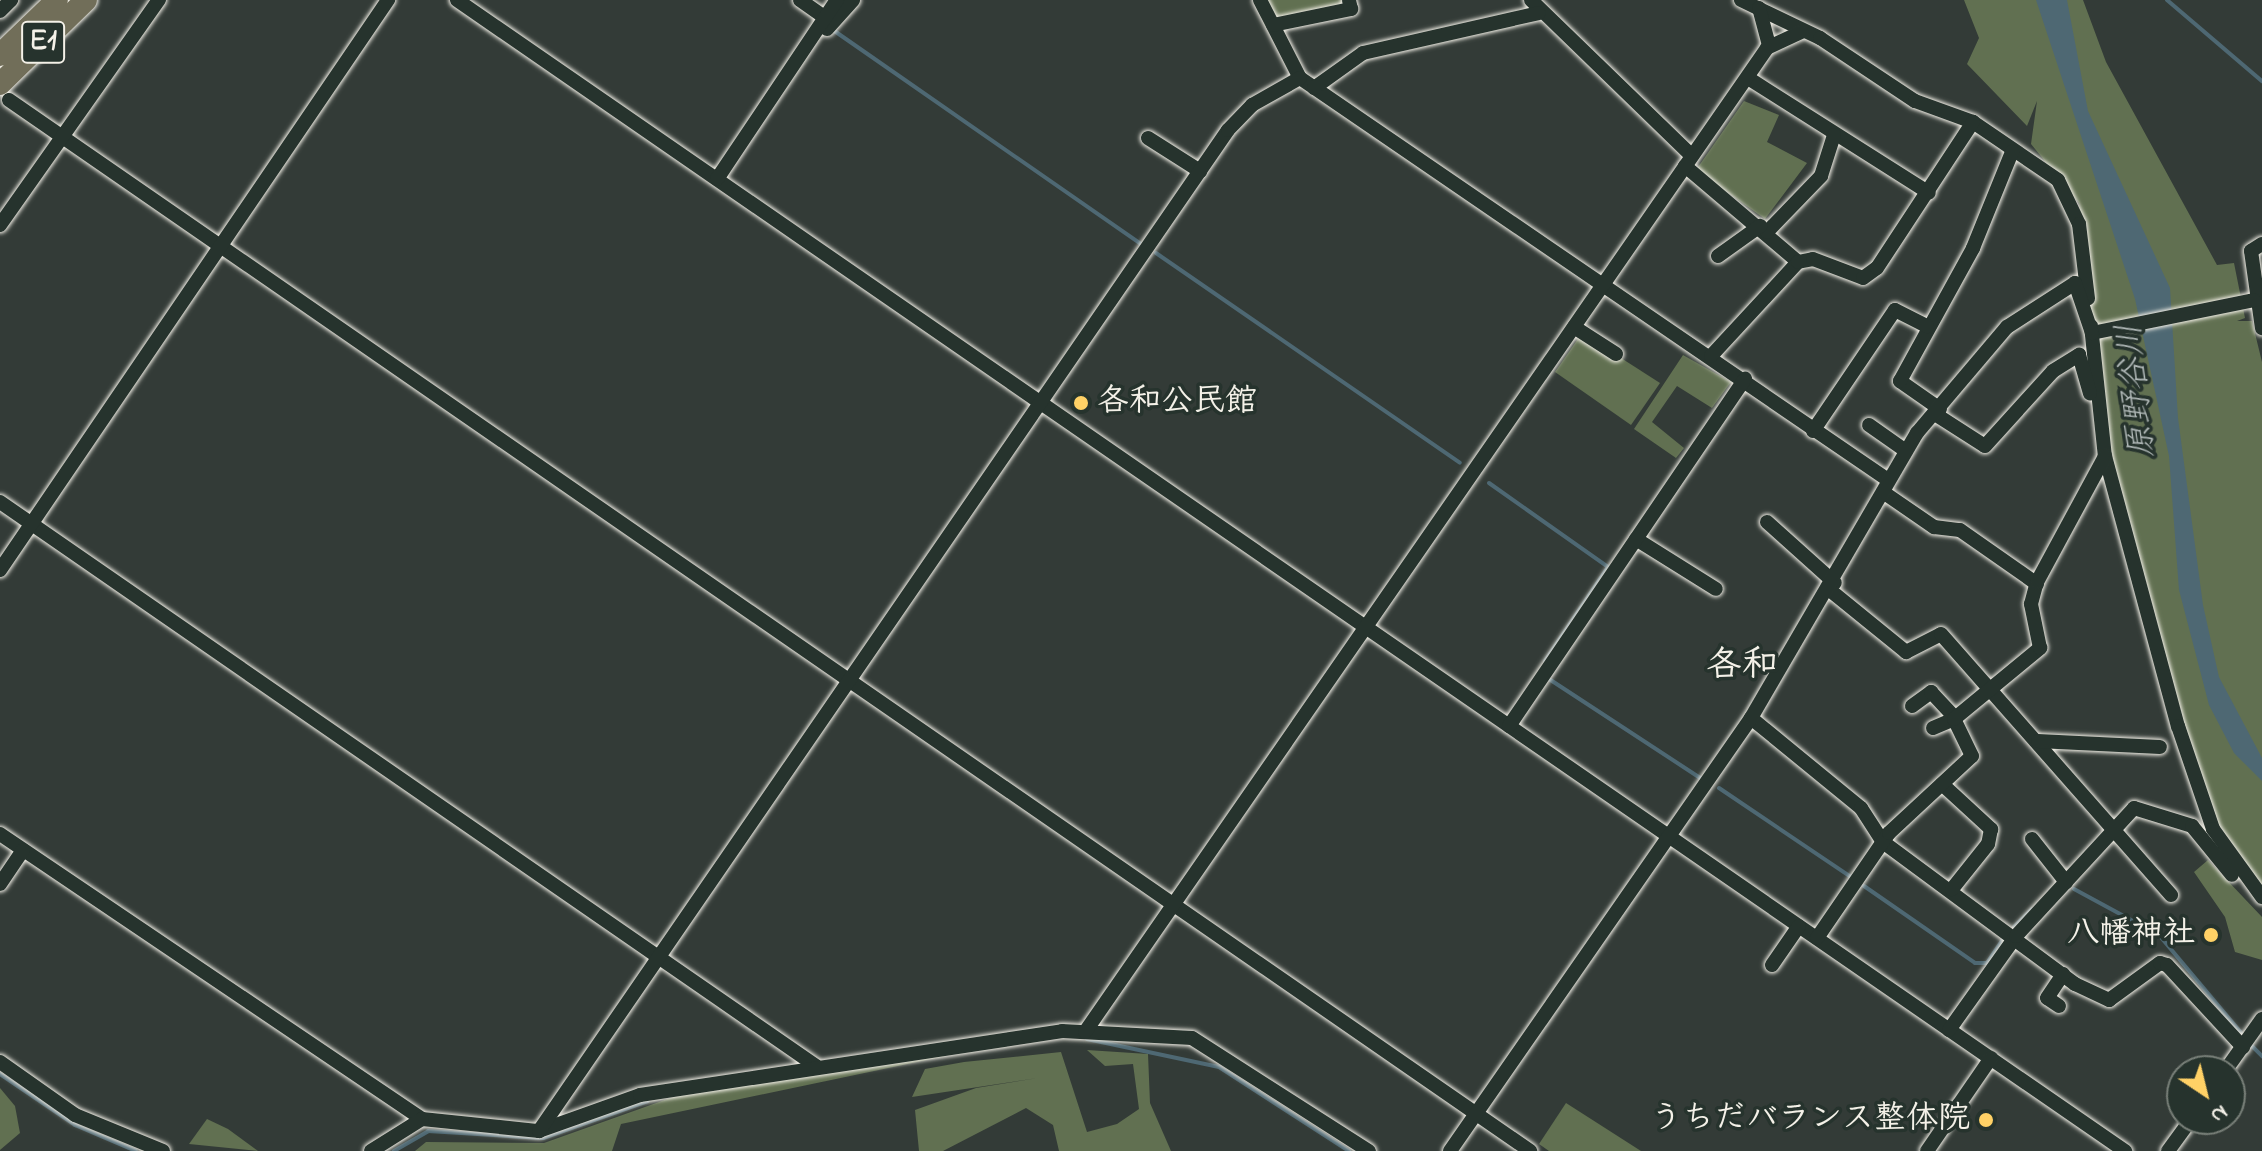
<!DOCTYPE html>
<meta charset="utf-8">
<style>
body{margin:0}
#map{position:relative;width:2262px;height:1151px;overflow:hidden;background:#333b37;font-family:"Indie Flower","Klee One",sans-serif}
div>[style]{position:absolute}
.green>*{inset:0;background:#617051}
.water>*{inset:0;background:#4e6873}
.stream>*{height:4px;margin:-2px;padding:0 2px;transform-origin:2px;border-radius:2px;background:#4e6873}
.roads{filter:drop-shadow(0 0 2px #f4f1e8) drop-shadow(0 0 2px #f4f1e8)}
.minor>*{height:14px;margin:-7px;padding:0 7px;transform-origin:7px;border-radius:7px;background:#26332d}
.highway>*{height:22px;margin:-11px;padding:0 11px;transform-origin:11px;border-radius:11px;background:#716e59}
.dots>*{width:22px;height:22px;translate:-50% -50%;box-sizing:border-box;border:4px solid #26332d;border-radius:50%}
span{translate:-50% -50%;white-space:nowrap;text-align:center;line-height:1.15;-webkit-text-stroke:7px #26332d;paint-order:stroke}
.shield-label span{padding:2px 6px;background:#26332d;border:2px solid;border-radius:6px;-webkit-text-stroke-width:0}
.shield-label{font-size:30px;color:#f4f1e8;font-weight:700}
.poi-label{font-size:32px;color:#f4f1e8;font-weight:700}
.left{translate:0 -50%;text-align:left}
.right{translate:-100% -50%;text-align:right}
.water-label{font-size:34px;color:#b2bab9;font-style:italic}
.quarter-label{font-size:36px;color:#f4f1e8;font-weight:700}
.north{position:absolute;left:2166px;top:1055px;width:80px;height:80px;box-sizing:border-box;background:#26332d;border:2px solid #787f78;border-radius:50%;rotate:145deg;font-size:22px;font-weight:700;line-height:32px;text-align:center;color:#f4f1e8}
.north::after{content:'';display:block;margin:auto;width:28px;height:36px;background:#ffd166;clip-path:polygon(50% 0,100% 100%,50% 72%,0 100%)}
</style>
<div id="map">
<div class="green">
<div style="clip-path:polygon(1263px 0,1347px 0,1348px 6px,1274px 22px)"></div>
<div style="clip-path:polygon(1964px 0,2083px 0,2106px 62px,2217px 265px,2234px 263px,2245px 318px,2237px 321px,2252px 321px,2262px 362px,2262px 897px,2219px 840px,2195px 781px,2105px 456px,2079px 203px,2031px 144px,2037px 101px,2027px 126px,1967px 64px,1979px 38px)"></div>
<div style="clip-path:polygon(1744px 101px,1779px 115px,1767px 142px,1807px 163px,1765px 219px,1696px 170px)"></div>
<div style="clip-path:polygon(1582px 333px,1660px 383px,1631px 425px,1555px 372px)"></div>
<div style="clip-path:polygon(1683px 355px,1731px 382px,1712px 408px,1677px 386px,1652px 422px,1684px 448px,1676px 458px,1634px 429px)"></div>
<div style="clip-path:polygon(2208px 860px,2262px 917px,2262px 960px,2235px 952px,2225px 917px,2194px 872px)"></div>
<div style="clip-path:polygon(1087px 1050px,1148px 1054px,1150px 1103px,1171px 1151px,1059px 1151px,1053px 1125px,1026px 1108px,943px 1151px,919px 1151px,915px 1110px,976px 1088px,1038px 1078px,912px 1097px,925px 1069px,964px 1062px,1061px 1052px,1087px 1132px,1117px 1124px,1139px 1109px,1133px 1064px,1105px 1066px)"></div>
<div style="clip-path:polygon(955px 1054px,621px 1124px,612px 1151px,415px 1151px,426px 1142px,544px 1143px,687px 1092px)"></div>
<div style="clip-path:polygon(0 1088px,15px 1106px,20px 1133px,0 1150px)"></div>
<div style="clip-path:polygon(1566px 1103px,1641px 1151px,1549px 1151px,1539px 1144px)"></div>
<div style="clip-path:polygon(207px 1119px,228px 1129px,258px 1151px,189px 1144px)"></div>
</div>
<div class="water">
<div style="clip-path:polygon(2036px 0,2067px 0,2088px 111px,2170px 288px,2178px 418px,2203px 605px,2219px 677px,2262px 758px,2262px 781px,2234px 753px,2209px 705px,2179px 590px,2169px 456px,2135px 299px)"></div>
</div>
<div class="stream">
<div style="left:2167px;top:0;width:125px;rotate:40.5deg"></div>
<div style="left:833px;top:30px;width:374px;rotate:34.8deg"></div>
<div style="left:1156px;top:253px;width:369px;rotate:34.6deg"></div>
<div style="left:1489px;top:483px;width:146px;rotate:35.2deg"></div>
<div style="left:1608px;top:567px;width:113px;rotate:123.8deg"></div>
<div style="left:1549px;top:679px;width:183px;rotate:33.2deg"></div>
<div style="left:1719px;top:788px;width:159px;rotate:34deg"></div>
<div style="left:1864px;top:886px;width:135px;rotate:34.7deg"></div>
<div style="left:1975px;top:963px;width:12px"></div>
<div style="left:1987px;top:963px;width:32px;rotate:-56deg"></div>
<div style="left:2074px;top:889px;width:97px;rotate:28.4deg"></div>
<div style="left:2159px;top:935px;width:129px;rotate:50deg"></div>
<div style="left:2014px;top:927px;width:25px;rotate:-45deg"></div>
<div style="left:1087px;top:1039px;width:135px;rotate:12deg"></div>
<div style="left:1219px;top:1067px;width:155px;rotate:32.9deg"></div>
<div style="left:2251px;top:1045px;width:16px;rotate:45deg"></div>
<div style="left:0;top:1074px;width:91px;rotate:34.2deg"></div>
<div style="left:75px;top:1125px;width:66px;rotate:23.1deg"></div>
<div style="left:394px;top:1151px;width:39px;rotate:-30deg"></div>
<div style="left:428px;top:1131px;width:115px;rotate:3.5deg"></div>
<div style="left:543px;top:1138px;width:111px;rotate:-19.4deg"></div>
</div>
<div class="roads">
<div class="minor">
<div style="left:457px;top:0;width:2027px;rotate:34.61deg"></div>
<div style="left:800px;top:0;width:33px;rotate:35deg"></div>
<div style="left:1260px;top:0;width:88px;rotate:62.9deg"></div>
<div style="left:1300px;top:78px;width:712px;rotate:34.36deg"></div>
<div style="left:1531px;top:0;width:224px;rotate:44.1deg"></div>
<div style="left:1741px;top:0;width:88px;rotate:25.7deg"></div>
<div style="left:1820px;top:38px;width:114px;rotate:33.6deg"></div>
<div style="left:1915px;top:101px;width:62px;rotate:19.9deg"></div>
<div style="left:1973px;top:122px;width:103px;rotate:34.3deg"></div>
<div style="left:2058px;top:180px;width:49px;rotate:64.5deg"></div>
<div style="left:2079px;top:224px;width:75px;rotate:83.1deg"></div>
<div style="left:1759px;top:8px;width:39px;rotate:75deg"></div>
<div style="left:0;top:11px;width:16px;rotate:-45deg"></div>
<div style="left:1273px;top:25px;width:80px;rotate:-11.6deg"></div>
<div style="left:1351px;top:9px;width:9px;rotate:-103deg"></div>
<div style="left:827px;top:29px;width:39px;rotate:-48deg"></div>
<div style="left:1748px;top:78px;width:214px;rotate:32.4deg"></div>
<div style="left:1314px;top:88px;width:60px;rotate:-35.5deg"></div>
<div style="left:1363px;top:53px;width:180px;rotate:-12.8deg"></div>
<div style="left:9px;top:100px;width:1849px;rotate:34.64deg"></div>
<div style="left:1148px;top:138px;width:62px;rotate:32.4deg"></div>
<div style="left:1685px;top:166px;width:148px;rotate:40.3deg"></div>
<div style="left:717px;top:179px;width:216px;rotate:-56.2deg"></div>
<div style="left:0;top:225px;width:276px;rotate:-54.8deg"></div>
<div style="left:1767px;top:232px;width:78px;rotate:-46deg"></div>
<div style="left:1821px;top:176px;width:43px;rotate:-72.4deg"></div>
<div style="left:2262px;top:244px;width:13px;rotate:148deg"></div>
<div style="left:2251px;top:251px;width:78px;rotate:81.9deg"></div>
<div style="left:1718px;top:256px;width:52px;rotate:-35.5deg"></div>
<div style="left:2091px;top:326px;width:131px;rotate:83.9deg"></div>
<div style="left:2105px;top:456px;width:280px;rotate:74.9deg"></div>
<div style="left:2178px;top:726px;width:109px;rotate:71.2deg"></div>
<div style="left:2213px;top:829px;width:84px;rotate:54.2deg"></div>
<div style="left:1574px;top:327px;width:50px;rotate:32.7deg"></div>
<div style="left:2092px;top:333px;width:165px;rotate:-11.5deg"></div>
<div style="left:1711px;top:356px;width:128px;rotate:-47.2deg"></div>
<div style="left:1798px;top:262px;width:15px;rotate:-11deg"></div>
<div style="left:1813px;top:259px;width:53px;rotate:20.8deg"></div>
<div style="left:1863px;top:278px;width:17px;rotate:-36deg"></div>
<div style="left:1877px;top:268px;width:175px;rotate:-56.7deg"></div>
<div style="left:1940px;top:409px;width:49px;rotate:-145deg"></div>
<div style="left:1900px;top:381px;width:152px;rotate:-61.2deg"></div>
<div style="left:1973px;top:248px;width:104px;rotate:-67.9deg"></div>
<div style="left:1935px;top:414px;width:59px;rotate:32.6deg"></div>
<div style="left:1985px;top:446px;width:101px;rotate:-47.8deg"></div>
<div style="left:2053px;top:371px;width:31px;rotate:-32deg"></div>
<div style="left:2079px;top:355px;width:40px;rotate:74deg"></div>
<div style="left:1869px;top:425px;width:45px;rotate:35.1deg"></div>
<div style="left:1813px;top:431px;width:146px;rotate:-55.9deg"></div>
<div style="left:1895px;top:310px;width:36px;rotate:27deg"></div>
<div style="left:1883px;top:492px;width:62px;rotate:34.5deg"></div>
<div style="left:1934px;top:527px;width:26px;rotate:7deg"></div>
<div style="left:1960px;top:530px;width:94px;rotate:35deg"></div>
<div style="left:0;top:502px;width:992px;rotate:34.65deg"></div>
<div style="left:1767px;top:522px;width:91px;rotate:41.9deg"></div>
<div style="left:1636px;top:539px;width:94px;rotate:32deg"></div>
<div style="left:0;top:570px;width:690px;rotate:-55.76deg"></div>
<div style="left:1831px;top:591px;width:97px;rotate:39.1deg"></div>
<div style="left:1906px;top:652px;width:39px;rotate:-27deg"></div>
<div style="left:1941px;top:634px;width:348px;rotate:48.6deg"></div>
<div style="left:1912px;top:706px;width:24px;rotate:-36deg"></div>
<div style="left:1931px;top:692px;width:35px;rotate:47deg"></div>
<div style="left:1751px;top:718px;width:142px;rotate:39.3deg"></div>
<div style="left:1861px;top:808px;width:40px;rotate:57.1deg"></div>
<div style="left:1883px;top:842px;width:239px;rotate:36.5deg"></div>
<div style="left:2075px;top:984px;width:38px;rotate:25deg"></div>
<div style="left:2109px;top:1000px;width:63px;rotate:-36deg"></div>
<div style="left:2160px;top:963px;width:7px;rotate:16deg"></div>
<div style="left:2167px;top:965px;width:112px;rotate:47.2deg"></div>
<div style="left:1509px;top:726px;width:420px;rotate:-55.8deg"></div>
<div style="left:1933px;top:728px;width:23px;rotate:-23deg"></div>
<div style="left:2038px;top:741px;width:122px;rotate:2.8deg"></div>
<div style="left:1942px;top:784px;width:67px;rotate:42.6deg"></div>
<div style="left:1991px;top:829px;width:15px;rotate:101deg"></div>
<div style="left:1988px;top:844px;width:58px;rotate:128.7deg"></div>
<div style="left:0;top:834px;width:509px;rotate:34.03deg"></div>
<div style="left:422px;top:1119px;width:118px;rotate:5.9deg"></div>
<div style="left:539px;top:1131px;width:107px;rotate:-19.6deg"></div>
<div style="left:640px;top:1095px;width:427px;rotate:-8.6deg"></div>
<div style="left:1062px;top:1031px;width:130px;rotate:3.1deg"></div>
<div style="left:1192px;top:1038px;width:210px;rotate:32.6deg"></div>
<div style="left:2032px;top:839px;width:55px;rotate:51.7deg"></div>
<div style="left:0;top:884px;width:41px;rotate:-55.9deg"></div>
<div style="left:1817px;top:938px;width:127px;rotate:-55.6deg"></div>
<div style="left:1889px;top:833px;width:113px;rotate:-42.9deg"></div>
<div style="left:1972px;top:756px;width:41px;rotate:-115.9deg"></div>
<div style="left:1954px;top:719px;width:112px;rotate:-39.5deg"></div>
<div style="left:2040px;top:648px;width:45px;rotate:-101.6deg"></div>
<div style="left:2031px;top:604px;width:23px;rotate:-75deg"></div>
<div style="left:2037px;top:582px;width:143px;rotate:-61.6deg"></div>
<div style="left:1772px;top:965px;width:47px;rotate:-55.3deg"></div>
<div style="left:2059px;top:1006px;width:14px;rotate:-146deg"></div>
<div style="left:2047px;top:998px;width:29px;rotate:-56deg"></div>
<div style="left:1949px;top:1030px;width:115px;rotate:-54.5deg"></div>
<div style="left:2016px;top:936px;width:174px;rotate:-47.3deg"></div>
<div style="left:2134px;top:808px;width:61px;rotate:17.2deg"></div>
<div style="left:2192px;top:826px;width:63px;rotate:50.8deg"></div>
<div style="left:1085px;top:1032px;width:1197px;rotate:-55.27deg"></div>
<div style="left:1767px;top:48px;width:38px;rotate:-25deg"></div>
<div style="left:0;top:1062px;width:92px;rotate:35.2deg"></div>
<div style="left:75px;top:1115px;width:95px;rotate:22.2deg"></div>
<div style="left:2225px;top:1071px;width:64px;rotate:-54.6deg"></div>
<div style="left:539px;top:1131px;width:1215px;rotate:-55.46deg"></div>
<div style="left:1228px;top:130px;width:35px;rotate:-46deg"></div>
<div style="left:1252px;top:105px;width:55px;rotate:-29.4deg"></div>
<div style="left:371px;top:1151px;width:60px;rotate:-32.1deg"></div>
<div style="left:1450px;top:1151px;width:527px;rotate:-55.19deg"></div>
<div style="left:1751px;top:718px;width:330px;rotate:-59.8deg"></div>
<div style="left:1917px;top:433px;width:139px;rotate:-49.7deg"></div>
<div style="left:2007px;top:327px;width:81px;rotate:-32.9deg"></div>
<div style="left:2075px;top:283px;width:53px;rotate:71.2deg"></div>
<div style="left:1927px;top:1151px;width:113px;rotate:-55.5deg"></div>
<div style="left:2168px;top:1151px;width:39px;rotate:-54deg"></div>
</div>
<div class="highway">
<div style="left:0;top:55px;width:79px;rotate:-44deg"></div>
<div style="left:0;top:84px;width:120px;rotate:-44.3deg"></div>
</div>
</div>
<div class="dots">
<div style="left:1081px;top:403px;background:#ffd166"></div>
<div style="left:2211px;top:935px;background:#ffd166"></div>
<div style="left:1986px;top:1120px;background:#ffd166"></div>
</div>
<div class="shield-label">
<span style="left:43px;top:42px">E1</span>
</div>
<div class="poi-label">
<span class="left" style="left:1097px;top:403px">各和公民館</span>
<span class="right" style="left:2195px;top:935px">八幡神社</span>
<span class="right" style="left:1970px;top:1120px">うちだバランス整体院</span>
</div>
<div class="water-label">
<span style="left:2138px;top:391px;rotate:-96deg">原野谷川</span>
</div>
<div class="quarter-label">
<span style="left:1742px;top:667px">各和</span>
</div>
<div class="north">N</div>
</div>
